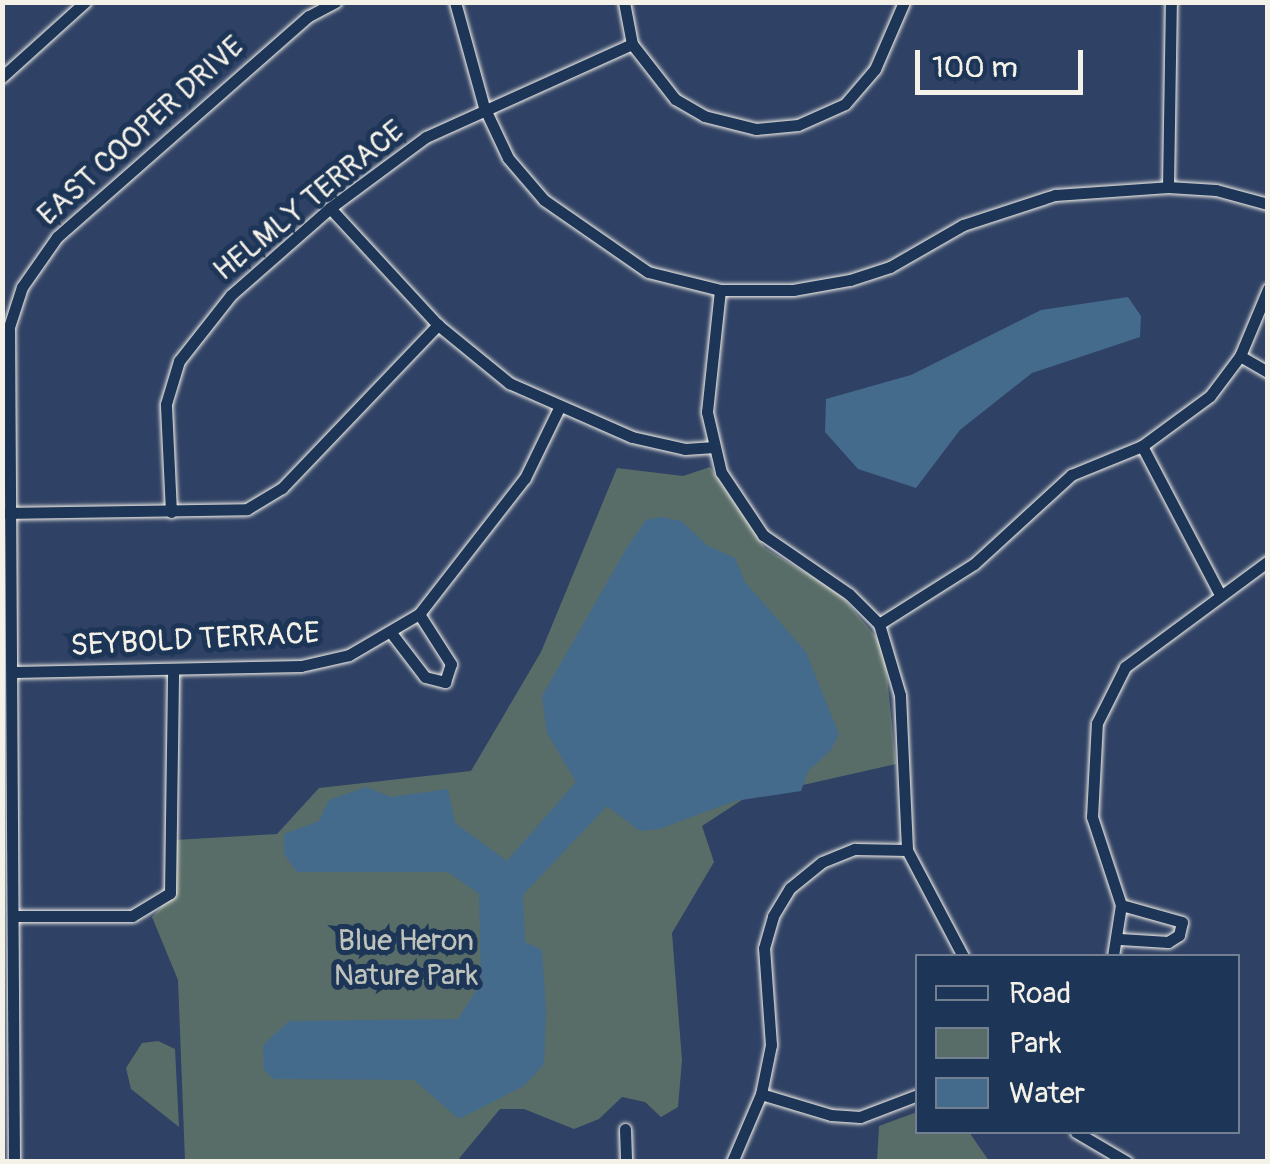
<!DOCTYPE html>
<style>
body{margin:0}
#map{position:relative;width:1270px;height:1164px;overflow:hidden;background:#2f4164;font-family:Pangolin,sans-serif}
div>[style]{position:absolute}
.green>*{inset:0;background:#596d68}
.water>*{inset:0;background:#446a8c}
.roads{filter:drop-shadow(0 0 2px #f4f1e8) drop-shadow(0 0 2px #f4f1e8)}
.minor>*{height:11px;margin:-5.5px;padding:0 5.5px;transform-origin:5.5px;border-radius:5.5px;background:#1d3557}
span{translate:-50% -50%;white-space:nowrap;text-align:center;line-height:1.15;-webkit-text-stroke:10px #1d3557;paint-order:stroke}
.street-label{font-size:30px;color:#f4f1e8}
.park-label{font-size:30px;color:#bec3bb}
.frame{position:absolute;inset:0;border:5px solid #f4f1e8;pointer-events:none}
.legend{position:absolute;left:915px;top:954px;width:325px;height:180px;box-sizing:border-box;background:#1d3557;border:2px solid #738091;margin:0;padding:12px 18px;list-style:none;font-size:30px;color:#f4f1e8}
.legend li{display:flex;align-items:center;gap:20px;height:50px}
.legend b{width:50px;border:2px solid #738091}
.scale{position:absolute;left:915px;top:50px;width:168px;height:45px;box-sizing:border-box;border:5px solid #f4f1e8;border-top:0;padding-left:12px;font-size:30px;line-height:35px;white-space:nowrap;color:#f4f1e8;-webkit-text-stroke:8px #1d3557;paint-order:stroke}
</style>
<div id="map">
<div class="green">
<div style="clip-path:polygon(710px 467px,765px 548px,839px 593px,884px 646px,896px 764px,745px 798px,702px 826px,714px 862px,672px 933px,682px 1060px,678px 1107px,661px 1117px,645px 1102px,622px 1097px,599px 1119px,574px 1129px,524px 1109px,500px 1109px,457px 1161px,185px 1161px,178px 980px,152px 917px,174px 893px,175px 840px,277px 834px,319px 788px,471px 771px,541px 652px,617px 468px,683px 476px)"></div>
<div style="clip-path:polygon(158px 1041px,175px 1049px,179px 1127px,131px 1089px,126px 1068px,142px 1043px)"></div>
<div style="clip-path:polygon(917px 1112px,918px 1132px,969px 1132px,989px 1161px,877px 1161px,879px 1126px)"></div>
</div>
<div class="water">
<div style="clip-path:polygon(1128px 297px,1141px 316px,1140px 337px,1032px 373px,960px 430px,916px 488px,858px 469px,825px 432px,826px 399px,911px 375px,1041px 310px)"></div>
<div style="clip-path:polygon(662px 517px,681px 521px,708px 546px,735px 558px,745px 582px,806px 652px,839px 734px,831px 750px,808px 771px,801px 791px,735px 801px,659px 829px,640px 831px,607px 806px,523px 895px,525px 942px,542px 950px,546px 1010px,544px 1064px,524px 1086px,459px 1119px,414px 1080px,273px 1079px,264px 1070px,263px 1045px,289px 1021px,458px 1019px,481px 983px,479px 894px,448px 872px,297px 872px,284px 854px,284px 834px,319px 821px,329px 800px,366px 787px,391px 797px,448px 789px,455px 823px,507px 861px,576px 782px,547px 733px,542px 696px,626px 549px,646px 520px)"></div>
</div>
<div class="roads">
<div class="minor">
<div style="left:455px;top:2px;width:109px;rotate:74.6deg"></div>
<div style="left:484px;top:107px;width:56px;rotate:64.8deg"></div>
<div style="left:508px;top:158px;width:55px;rotate:49.4deg"></div>
<div style="left:544px;top:200px;width:126px;rotate:34.7deg"></div>
<div style="left:648px;top:272px;width:74px;rotate:14deg"></div>
<div style="left:720px;top:290px;width:73px"></div>
<div style="left:793px;top:290px;width:58px;rotate:-10deg"></div>
<div style="left:850px;top:280px;width:42px;rotate:-18deg"></div>
<div style="left:890px;top:267px;width:84px;rotate:-29.9deg"></div>
<div style="left:963px;top:225px;width:97px;rotate:-18.1deg"></div>
<div style="left:1055px;top:195px;width:113px;rotate:-4deg"></div>
<div style="left:1168px;top:187px;width:48px;rotate:3.6deg"></div>
<div style="left:1216px;top:190px;width:54px;rotate:15.1deg"></div>
<div style="left:624px;top:2px;width:43px;rotate:79.2deg"></div>
<div style="left:632px;top:44px;width:70px;rotate:52deg"></div>
<div style="left:675px;top:99px;width:34px;rotate:30deg"></div>
<div style="left:704px;top:116px;width:54px;rotate:14deg"></div>
<div style="left:756px;top:129px;width:42px;rotate:-5.4deg"></div>
<div style="left:798px;top:125px;width:51px;rotate:-24.1deg"></div>
<div style="left:845px;top:104px;width:46px;rotate:-49.4deg"></div>
<div style="left:875px;top:69px;width:73px;rotate:-66.6deg"></div>
<div style="left:2px;top:77px;width:112px;rotate:-42.1deg"></div>
<div style="left:1168px;top:187px;width:185px;rotate:-89.1deg"></div>
<div style="left:330px;top:208px;width:159px;rotate:47.3deg"></div>
<div style="left:438px;top:325px;width:92px;rotate:39.2deg"></div>
<div style="left:509px;top:383px;width:134px;rotate:23.7deg"></div>
<div style="left:632px;top:437px;width:54px;rotate:12.8deg"></div>
<div style="left:685px;top:449px;width:29px;rotate:-4deg"></div>
<div style="left:720px;top:290px;width:123px;rotate:96.1deg"></div>
<div style="left:707px;top:412px;width:62px;rotate:76.9deg"></div>
<div style="left:721px;top:472px;width:76px;rotate:56.3deg"></div>
<div style="left:763px;top:535px;width:104px;rotate:34.5deg"></div>
<div style="left:849px;top:594px;width:42px;rotate:45deg"></div>
<div style="left:879px;top:624px;width:74px;rotate:73.5deg"></div>
<div style="left:900px;top:695px;width:155px;rotate:87.4deg"></div>
<div style="left:907px;top:850px;width:120px;rotate:62.2deg"></div>
<div style="left:1240px;top:356px;width:32px;rotate:30deg"></div>
<div style="left:1142px;top:446px;width:164px;rotate:62.3deg"></div>
<div style="left:171px;top:512px;width:108px;rotate:-92.7deg"></div>
<div style="left:166px;top:404px;width:45px;rotate:-73.2deg"></div>
<div style="left:179px;top:361px;width:84px;rotate:-51.8deg"></div>
<div style="left:231px;top:295px;width:132px;rotate:-41.3deg"></div>
<div style="left:330px;top:208px;width:119px;rotate:-36.5deg"></div>
<div style="left:426px;top:137px;width:226px;rotate:-24.3deg"></div>
<div style="left:2px;top:513px;width:245px;rotate:-0.9deg"></div>
<div style="left:247px;top:509px;width:41px;rotate:-31deg"></div>
<div style="left:282px;top:488px;width:226px;rotate:-46.3deg"></div>
<div style="left:879px;top:624px;width:112px;rotate:-32.3deg"></div>
<div style="left:974px;top:564px;width:132px;rotate:-42.5deg"></div>
<div style="left:1071px;top:475px;width:77px;rotate:-22.2deg"></div>
<div style="left:1142px;top:446px;width:84px;rotate:-36.3deg"></div>
<div style="left:1210px;top:396px;width:50px;rotate:-53.1deg"></div>
<div style="left:1240px;top:356px;width:73px;rotate:-67.3deg"></div>
<div style="left:392px;top:634px;width:54px;rotate:52.5deg"></div>
<div style="left:425px;top:677px;width:21px;rotate:14deg"></div>
<div style="left:445px;top:682px;width:19px;rotate:-72deg"></div>
<div style="left:451px;top:664px;width:59px;rotate:-122.6deg"></div>
<div style="left:14px;top:672px;width:287px;rotate:-1.2deg"></div>
<div style="left:301px;top:666px;width:49px;rotate:-12.9deg"></div>
<div style="left:349px;top:655px;width:81px;rotate:-30.4deg"></div>
<div style="left:419px;top:614px;width:172px;rotate:-52.1deg"></div>
<div style="left:525px;top:478px;width:76px;rotate:-64.1deg"></div>
<div style="left:16px;top:916px;width:116px"></div>
<div style="left:132px;top:916px;width:44px;rotate:-31.2deg"></div>
<div style="left:170px;top:893px;width:222px;rotate:-89.2deg"></div>
<div style="left:1120px;top:939px;width:48px;rotate:3.6deg"></div>
<div style="left:1168px;top:942px;width:13px;rotate:-32deg"></div>
<div style="left:1179px;top:935px;width:13px;rotate:-77deg"></div>
<div style="left:1182px;top:922px;width:63px;rotate:-164.4deg"></div>
<div style="left:1113px;top:956px;width:52px;rotate:-81.1deg"></div>
<div style="left:1121px;top:905px;width:93px;rotate:-108.2deg"></div>
<div style="left:1092px;top:817px;width:94px;rotate:-87deg"></div>
<div style="left:1097px;top:723px;width:63px;rotate:-63.4deg"></div>
<div style="left:1125px;top:667px;width:178px;rotate:-36.5deg"></div>
<div style="left:761px;top:1094px;width:73px;rotate:16.7deg"></div>
<div style="left:831px;top:1115px;width:29px;rotate:4deg"></div>
<div style="left:860px;top:1117px;width:62px;rotate:-20.8deg"></div>
<div style="left:625px;top:1129px;width:33px;rotate:88deg"></div>
<div style="left:1076px;top:1132px;width:59px;rotate:30.5deg"></div>
<div style="left:14px;top:1162px;width:835px;rotate:-90.34deg"></div>
<div style="left:9px;top:327px;width:42px;rotate:-72deg"></div>
<div style="left:22px;top:287px;width:61px;rotate:-55deg"></div>
<div style="left:57px;top:237px;width:335px;rotate:-41.3deg"></div>
<div style="left:309px;top:16px;width:30px;rotate:-28deg"></div>
<div style="left:732px;top:1162px;width:74px;rotate:-66.9deg"></div>
<div style="left:761px;top:1094px;width:50px;rotate:-78.5deg"></div>
<div style="left:771px;top:1045px;width:97px;rotate:-94.1deg"></div>
<div style="left:764px;top:948px;width:33px;rotate:-74deg"></div>
<div style="left:773px;top:916px;width:33px;rotate:-59deg"></div>
<div style="left:790px;top:888px;width:41px;rotate:-39.1deg"></div>
<div style="left:822px;top:862px;width:35px;rotate:-22deg"></div>
<div style="left:855px;top:849px;width:52px;rotate:1.1deg"></div>
</div>
</div>
<div class="street-label">
<span style="left:141px;top:131px;rotate:-42deg">EAST COOPER DRIVE</span>
<span style="left:309px;top:201px;rotate:-39deg">HELMLY TERRACE</span>
<span style="left:195px;top:640px;rotate:-3deg">SEYBOLD TERRACE</span>
</div>
<div class="park-label">
<span style="left:406px;top:958px">Blue Heron<br>Nature Park</span>
</div>
<div class="frame"></div>
<ul class="legend">
<li><b style="height:12px;background:#1d3557"></b>Road</li>
<li><b style="height:28px;background:#596d68"></b>Park</li>
<li><b style="height:28px;background:#446a8c"></b>Water</li>
</ul>
<div class="scale">100 m</div>
</div>
